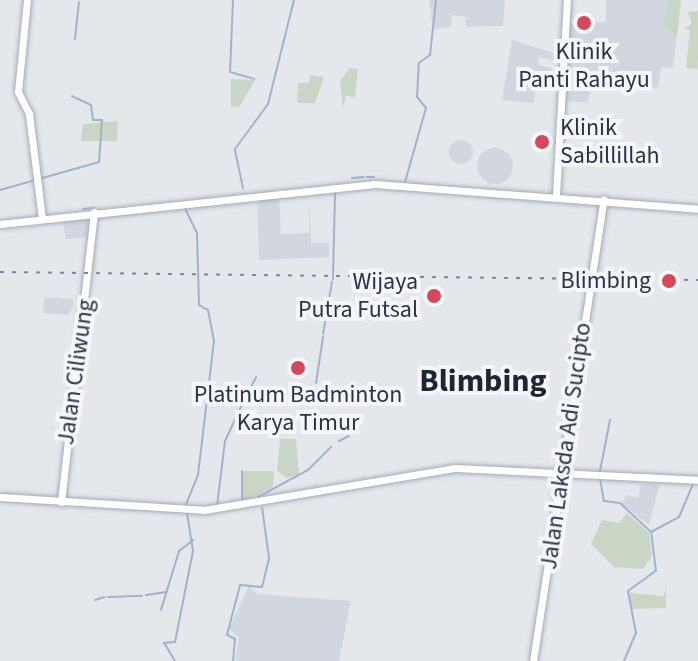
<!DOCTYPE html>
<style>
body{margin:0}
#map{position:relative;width:698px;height:661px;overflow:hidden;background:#e4e7ec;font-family:"Source Sans 3",sans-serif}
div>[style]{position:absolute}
.built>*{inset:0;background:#d2d6de}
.round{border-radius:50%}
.green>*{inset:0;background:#c9d6c5}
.stream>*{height:2px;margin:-1px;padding:0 1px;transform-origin:1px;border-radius:1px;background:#9fb4cc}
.roads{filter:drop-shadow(0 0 2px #a3abb8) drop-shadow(0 0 2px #a3abb8)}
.primary>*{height:7px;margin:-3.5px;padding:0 3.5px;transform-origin:3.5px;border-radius:3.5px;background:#fff}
.trunk>*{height:7px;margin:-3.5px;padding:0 3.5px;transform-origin:3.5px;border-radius:3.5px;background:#fff}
.rail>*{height:2px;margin-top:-1px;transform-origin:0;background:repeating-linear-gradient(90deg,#7d8696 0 4px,transparent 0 12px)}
.dots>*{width:22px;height:22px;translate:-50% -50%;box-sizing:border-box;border:4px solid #f4f6f9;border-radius:50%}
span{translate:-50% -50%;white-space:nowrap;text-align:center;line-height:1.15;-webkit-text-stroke:8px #f4f6f9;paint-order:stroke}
.poi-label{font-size:24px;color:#2b3445}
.left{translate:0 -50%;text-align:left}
.right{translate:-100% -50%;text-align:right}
.street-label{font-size:24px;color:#2b3445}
.district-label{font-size:32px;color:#1d2536;font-weight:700}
</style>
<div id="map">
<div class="built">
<div style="clip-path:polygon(429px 0,505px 0,503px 26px,466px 27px,465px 17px,452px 15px,451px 27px,433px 29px)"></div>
<div style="clip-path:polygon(606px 0,681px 0,673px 68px,661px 67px,658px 88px,592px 81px,588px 103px,565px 100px,568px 24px,606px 22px)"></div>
<div style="clip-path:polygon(512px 40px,560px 55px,560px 62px,539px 57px,538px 65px,552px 68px,551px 80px,537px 79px,534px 103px,502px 100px)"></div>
<div class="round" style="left:449px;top:140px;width:24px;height:24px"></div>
<div class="round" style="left:477px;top:148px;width:36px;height:36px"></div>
<div style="clip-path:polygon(309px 195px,311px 243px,329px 243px,329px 257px,259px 260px,257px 200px,279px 198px,281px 234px,309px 233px)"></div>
<div style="clip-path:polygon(87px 218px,89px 237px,66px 239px,63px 221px)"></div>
<div style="clip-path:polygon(44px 297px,73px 299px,73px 307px,68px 315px,43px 313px)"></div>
<div style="clip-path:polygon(641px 484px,660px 484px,649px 525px,622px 504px,626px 495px,638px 498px)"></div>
<div style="clip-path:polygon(249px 586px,257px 594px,351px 601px,339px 661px,235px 661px,239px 637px,229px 629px)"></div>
</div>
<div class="green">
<div style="clip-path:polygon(669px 0,681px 0,677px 35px,663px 27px)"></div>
<div style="clip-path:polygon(698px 11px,698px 63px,697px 69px,686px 68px,690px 30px,684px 29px,692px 23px,688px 12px)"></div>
<div style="clip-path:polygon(350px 68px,358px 69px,355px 97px,346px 96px,343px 108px,340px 80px)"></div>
<div style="clip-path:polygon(310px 75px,324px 77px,315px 103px,297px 103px,298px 83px,309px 83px)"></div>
<div style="clip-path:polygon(231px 79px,255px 80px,240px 106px,231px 107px)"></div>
<div style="clip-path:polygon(118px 121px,117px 141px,81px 141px,83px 124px)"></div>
<div style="clip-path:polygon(280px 439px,296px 439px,299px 474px,287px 478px,277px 471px)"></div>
<div style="clip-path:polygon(242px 471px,274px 471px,273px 487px,243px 502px)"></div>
<div style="clip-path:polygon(627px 513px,649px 533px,652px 556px,643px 569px,614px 567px,591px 544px,602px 520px,619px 523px)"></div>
<div style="clip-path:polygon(666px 588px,666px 608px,632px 609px,629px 593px,664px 596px)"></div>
</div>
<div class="stream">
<div style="left:233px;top:0;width:72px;rotate:92.4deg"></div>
<div style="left:230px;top:72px;width:25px;rotate:16deg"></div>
<div style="left:75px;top:39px;width:37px;rotate:-84deg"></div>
<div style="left:367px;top:177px;width:7px"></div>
<div style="left:352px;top:178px;width:12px;rotate:-5deg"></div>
<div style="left:405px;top:182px;width:77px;rotate:-74.2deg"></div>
<div style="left:426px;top:108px;width:14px;rotate:-129deg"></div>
<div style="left:417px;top:97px;width:34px;rotate:-87deg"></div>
<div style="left:419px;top:63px;width:14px;rotate:-36deg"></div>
<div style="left:430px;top:55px;width:55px;rotate:-83.8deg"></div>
<div style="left:243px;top:188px;width:40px;rotate:-102deg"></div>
<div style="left:235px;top:149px;width:56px;rotate:-53.7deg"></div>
<div style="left:268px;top:104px;width:107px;rotate:-76deg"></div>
<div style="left:0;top:190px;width:103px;rotate:-15.8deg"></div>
<div style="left:99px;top:162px;width:42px;rotate:-85.9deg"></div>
<div style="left:102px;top:120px;width:9px;rotate:180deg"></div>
<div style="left:93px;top:120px;width:15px;rotate:-98deg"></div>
<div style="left:91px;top:105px;width:21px;rotate:-155deg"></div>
<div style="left:83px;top:209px;width:11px;rotate:-5deg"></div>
<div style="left:333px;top:276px;width:84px;rotate:-88.6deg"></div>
<div style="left:333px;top:279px;width:1px;rotate:-90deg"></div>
<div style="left:323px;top:334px;width:53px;rotate:-80.2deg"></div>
<div style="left:316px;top:383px;width:47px;rotate:-81.3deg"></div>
<div style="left:248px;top:393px;width:18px;rotate:-63deg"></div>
<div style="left:339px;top:441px;width:11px;rotate:-27deg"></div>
<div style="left:242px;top:471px;width:29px;rotate:90deg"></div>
<div style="left:600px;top:471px;width:52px;rotate:-78.9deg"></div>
<div style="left:600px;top:479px;width:22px;rotate:80deg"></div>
<div style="left:604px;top:501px;width:16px;rotate:7deg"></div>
<div style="left:620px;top:503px;width:42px;rotate:43.1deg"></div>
<div style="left:258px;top:497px;width:57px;rotate:-28.4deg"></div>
<div style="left:308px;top:470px;width:33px;rotate:-45deg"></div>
<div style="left:217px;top:506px;width:65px;rotate:-83deg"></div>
<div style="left:225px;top:441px;width:52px;rotate:-64.9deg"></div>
<div style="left:185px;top:507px;width:35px;rotate:-68deg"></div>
<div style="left:198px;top:475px;width:135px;rotate:-83.2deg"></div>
<div style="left:214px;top:341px;width:32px;rotate:-101deg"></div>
<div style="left:208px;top:310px;width:10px;rotate:-151deg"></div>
<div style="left:199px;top:305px;width:72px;rotate:-91.6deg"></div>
<div style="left:197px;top:233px;width:28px;rotate:-116deg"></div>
<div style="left:146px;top:595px;width:21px;rotate:-8deg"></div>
<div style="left:108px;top:597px;width:34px;rotate:-2deg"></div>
<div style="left:95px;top:600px;width:10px;rotate:-17deg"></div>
<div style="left:161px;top:610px;width:62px;rotate:-73deg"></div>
<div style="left:179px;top:551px;width:18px;rotate:-38deg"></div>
<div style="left:175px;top:661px;width:21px;rotate:-121deg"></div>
<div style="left:164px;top:643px;width:11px;rotate:-5deg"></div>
<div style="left:175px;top:642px;width:93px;rotate:-78.8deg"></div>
<div style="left:193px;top:551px;width:38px;rotate:-99deg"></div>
<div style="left:233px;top:661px;width:22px;rotate:-85deg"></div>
<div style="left:235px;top:639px;width:9px;rotate:-153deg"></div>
<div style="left:227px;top:635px;width:52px;rotate:-75.4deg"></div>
<div style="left:240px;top:585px;width:22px;rotate:5deg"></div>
<div style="left:262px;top:587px;width:30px;rotate:-76deg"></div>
<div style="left:269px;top:558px;width:51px;rotate:-97.8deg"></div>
<div style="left:624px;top:661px;width:30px;rotate:-67deg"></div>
<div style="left:636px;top:633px;width:43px;rotate:-100.8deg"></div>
<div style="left:628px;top:591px;width:34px;rotate:-36deg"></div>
<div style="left:656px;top:571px;width:39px;rotate:-97deg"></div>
<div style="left:651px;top:532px;width:32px;rotate:-28deg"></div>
<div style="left:679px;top:517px;width:36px;rotate:-67deg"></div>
</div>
<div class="roads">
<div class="primary">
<div style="left:27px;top:0;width:92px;rotate:95.6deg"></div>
<div style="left:18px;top:92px;width:25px;rotate:63deg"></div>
<div style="left:29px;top:114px;width:105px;rotate:82.9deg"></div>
<div style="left:556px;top:195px;width:195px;rotate:-86.8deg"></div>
<div style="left:0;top:224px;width:377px;rotate:-6.1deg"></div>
<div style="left:375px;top:184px;width:324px;rotate:4.4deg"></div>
<div style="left:61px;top:502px;width:292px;rotate:-83.5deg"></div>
<div style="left:533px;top:661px;width:467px;rotate:-81.3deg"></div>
</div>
<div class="trunk">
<div style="left:0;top:497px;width:204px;rotate:3.6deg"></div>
<div style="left:204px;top:510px;width:255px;rotate:-9.5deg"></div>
<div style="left:456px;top:468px;width:242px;rotate:2.8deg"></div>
</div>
</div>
<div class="rail">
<div style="left:0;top:272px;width:698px;rotate:0.66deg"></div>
</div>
<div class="dots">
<div style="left:584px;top:23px;background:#d1495b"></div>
<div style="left:542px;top:142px;background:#d1495b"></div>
<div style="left:669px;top:281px;background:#d1495b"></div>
<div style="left:434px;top:296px;background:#d1495b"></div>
<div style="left:298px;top:368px;background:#d1495b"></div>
</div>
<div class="poi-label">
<span style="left:584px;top:66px">Klinik<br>Panti Rahayu</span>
<span class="left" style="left:560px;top:142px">Klinik<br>Sabillillah</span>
<span class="right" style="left:651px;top:281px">Blimbing</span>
<span class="right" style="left:418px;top:296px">Wijaya<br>Putra Futsal</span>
<span style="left:298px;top:409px">Platinum Badminton<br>Karya Timur</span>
</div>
<div class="street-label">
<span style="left:76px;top:372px;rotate:-82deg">Jalan Ciliwung</span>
<span style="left:566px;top:446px;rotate:-82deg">Jalan Laksda Adi Sucipto</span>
</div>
<div class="district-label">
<span style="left:483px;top:381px">Blimbing</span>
</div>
</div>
